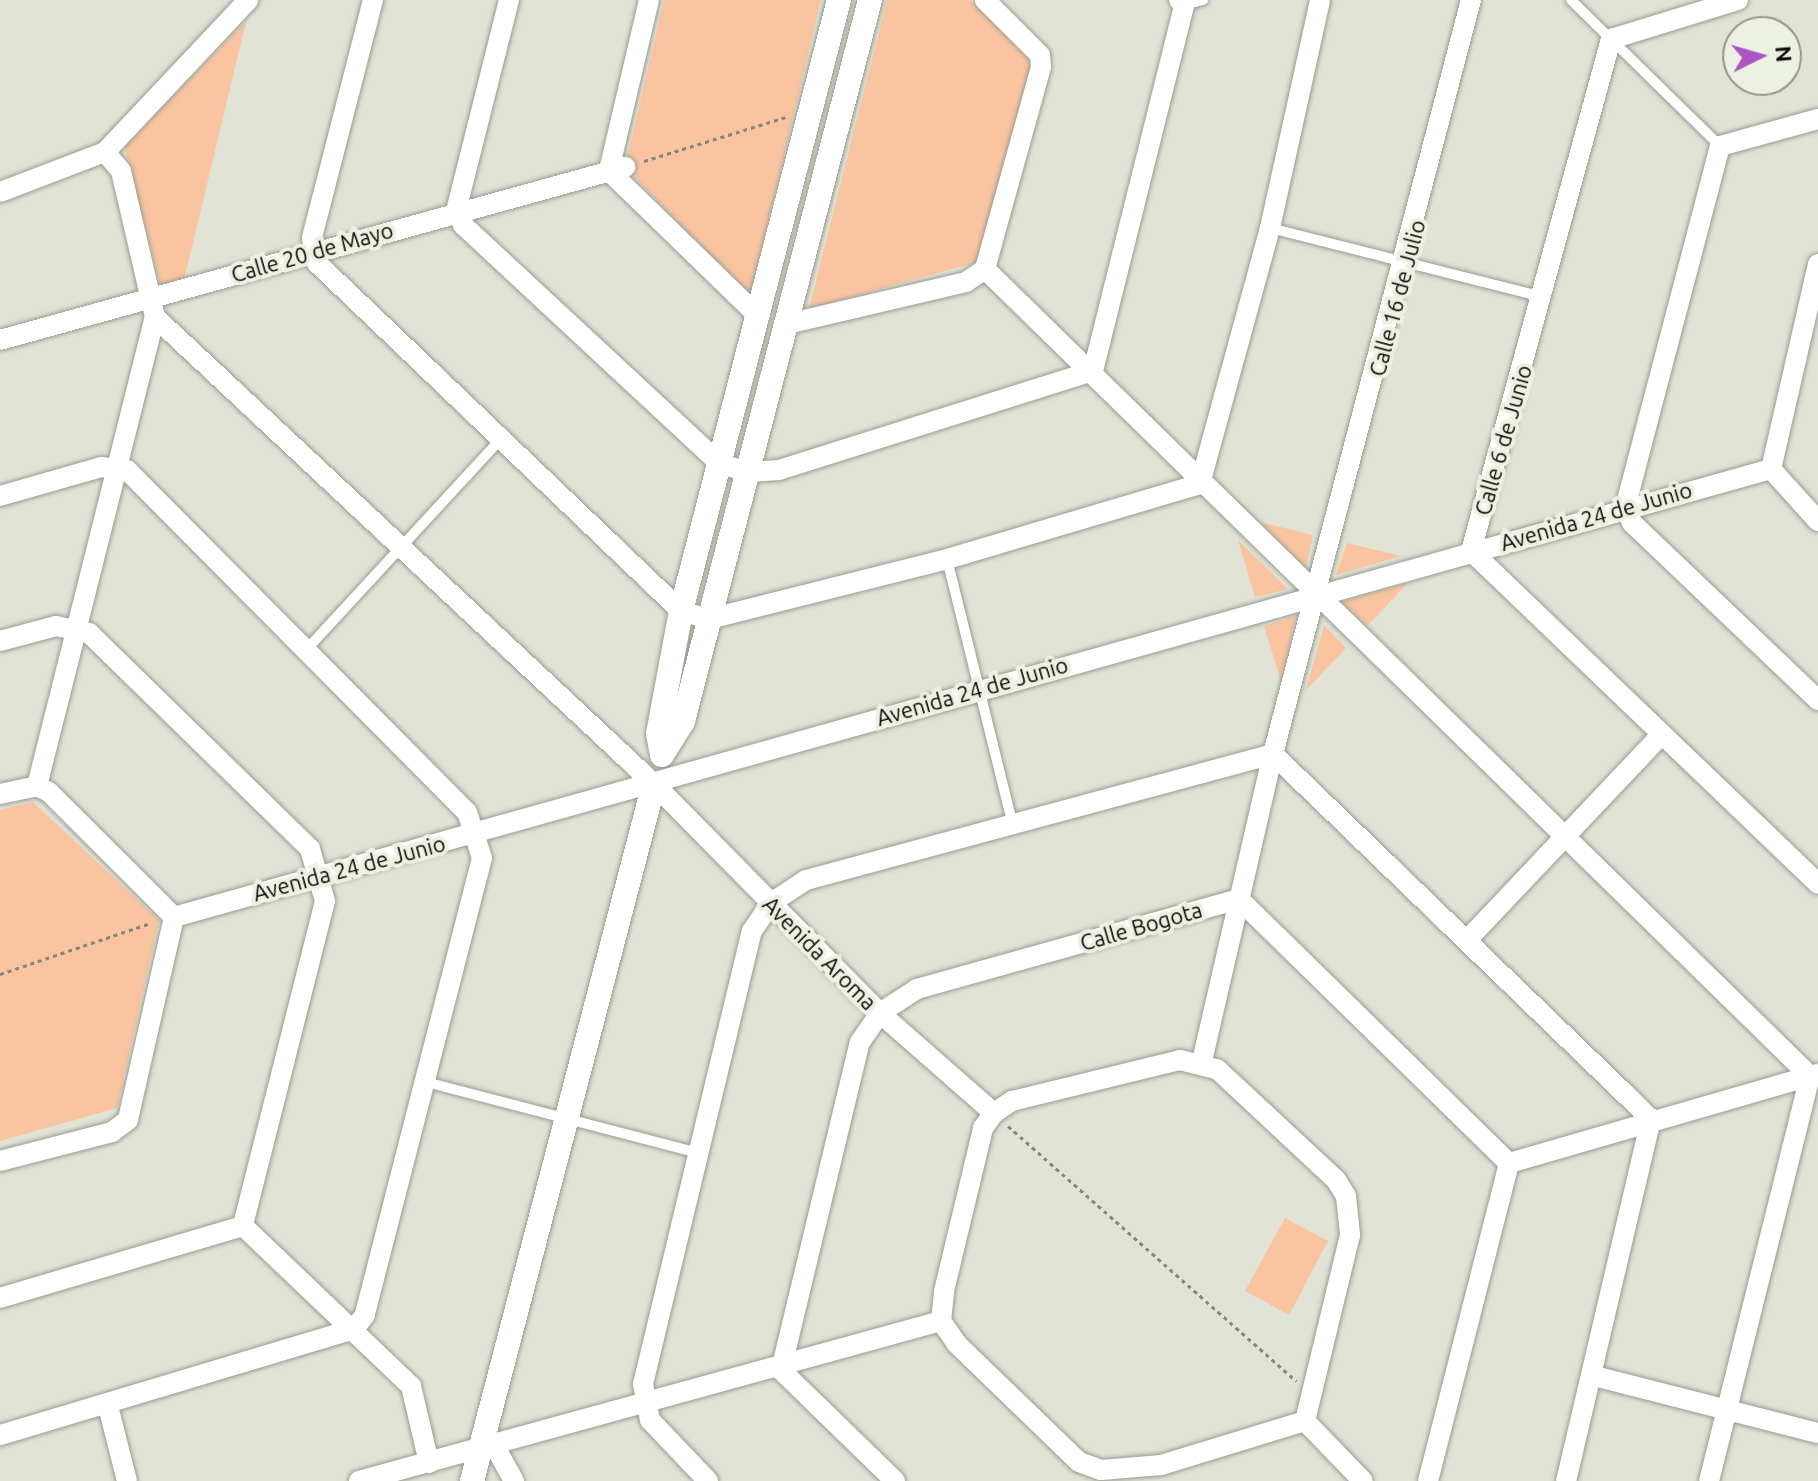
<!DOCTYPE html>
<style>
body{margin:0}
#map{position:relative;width:1818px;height:1481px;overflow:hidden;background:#e0e3d6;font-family:Ubuntu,sans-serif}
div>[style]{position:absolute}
.green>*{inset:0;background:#fac4a1}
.path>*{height:3px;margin-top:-1.5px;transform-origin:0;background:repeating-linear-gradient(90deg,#85877e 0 4px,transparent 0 8px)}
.roads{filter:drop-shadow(0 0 2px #989c8f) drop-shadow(0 0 2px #989c8f)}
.service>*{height:10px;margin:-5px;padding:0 5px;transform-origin:5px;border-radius:5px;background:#fff}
.minor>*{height:20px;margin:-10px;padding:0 10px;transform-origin:10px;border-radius:10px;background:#fff}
.tertiary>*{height:24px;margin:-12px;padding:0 12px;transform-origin:12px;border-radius:12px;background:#fff}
span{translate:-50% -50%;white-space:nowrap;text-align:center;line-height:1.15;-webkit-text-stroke:8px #edf1e3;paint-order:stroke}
.street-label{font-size:22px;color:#0b0c08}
.north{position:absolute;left:1722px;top:16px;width:80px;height:80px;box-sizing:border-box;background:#edf1e3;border:2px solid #93958b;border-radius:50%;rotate:85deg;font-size:22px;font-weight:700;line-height:32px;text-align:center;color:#0b0c08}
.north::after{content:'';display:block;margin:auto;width:28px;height:36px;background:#ab56c4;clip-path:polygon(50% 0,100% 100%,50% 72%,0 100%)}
</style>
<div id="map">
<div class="green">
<div style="clip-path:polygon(664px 0,821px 0,750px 298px,625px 167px)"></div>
<div style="clip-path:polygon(887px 0,970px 0,1033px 59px,977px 262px,809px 309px)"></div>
<div style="clip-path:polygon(246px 22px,184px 280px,161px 287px,145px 224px,133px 220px,138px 200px,124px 145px)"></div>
<div style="clip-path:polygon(1260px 522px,1313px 535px,1306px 568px)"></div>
<div style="clip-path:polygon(1238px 540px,1288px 589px,1255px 597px)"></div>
<div style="clip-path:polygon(1347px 543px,1401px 556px,1336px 575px)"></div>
<div style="clip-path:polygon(1408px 583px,1367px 626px,1342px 602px)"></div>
<div style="clip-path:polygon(1296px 616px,1281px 682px,1264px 626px)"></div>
<div style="clip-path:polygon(1324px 625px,1346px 648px,1306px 690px)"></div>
<div style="clip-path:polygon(33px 802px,159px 920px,117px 1108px,0 1141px,0 810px)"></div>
<div style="clip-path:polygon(1285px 1218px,1328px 1241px,1289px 1315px,1245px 1291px)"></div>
</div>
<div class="path">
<div style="left:644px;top:161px;width:149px;rotate:-17.2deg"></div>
<div style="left:0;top:974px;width:159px;rotate:-18.7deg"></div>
<div style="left:1008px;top:1126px;width:385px;rotate:41.5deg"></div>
</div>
<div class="roads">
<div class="service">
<div style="left:1571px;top:0;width:209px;rotate:44.4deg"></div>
<div style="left:1184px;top:5px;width:20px;rotate:-15deg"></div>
<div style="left:1270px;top:228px;width:282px;rotate:14.2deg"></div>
<div style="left:947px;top:559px;width:271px;rotate:76.1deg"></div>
<div style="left:307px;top:649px;width:282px;rotate:-47.3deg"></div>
<div style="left:426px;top:1082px;width:281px;rotate:14.6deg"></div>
</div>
<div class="minor">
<div style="left:373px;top:0;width:246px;rotate:104.4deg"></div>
<div style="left:312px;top:238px;width:25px;rotate:79deg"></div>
<div style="left:317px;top:263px;width:504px;rotate:43.71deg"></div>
<div style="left:681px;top:611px;width:29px;rotate:16deg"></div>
<div style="left:709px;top:619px;width:245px;rotate:-14.1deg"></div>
<div style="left:947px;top:559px;width:264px;rotate:-16.5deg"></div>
<div style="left:1200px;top:484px;width:265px;rotate:-74.7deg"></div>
<div style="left:1270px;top:228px;width:233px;rotate:-77.6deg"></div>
<div style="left:509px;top:0;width:218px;rotate:104.1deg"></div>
<div style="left:456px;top:211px;width:16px;rotate:63deg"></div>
<div style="left:463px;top:225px;width:351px;rotate:42.9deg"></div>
<div style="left:720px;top:464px;width:30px;rotate:15deg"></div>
<div style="left:749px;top:472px;width:30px;rotate:-4deg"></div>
<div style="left:779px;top:470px;width:329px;rotate:-17.5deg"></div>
<div style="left:1093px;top:371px;width:377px;rotate:-76deg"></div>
<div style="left:1184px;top:5px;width:7px;rotate:-135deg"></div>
<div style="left:649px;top:0;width:176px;rotate:103.2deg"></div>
<div style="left:609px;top:171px;width:209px;rotate:44.2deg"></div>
<div style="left:1738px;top:0;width:133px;rotate:162.9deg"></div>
<div style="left:1611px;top:39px;width:531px;rotate:105.29deg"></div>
<div style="left:1471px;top:551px;width:481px;rotate:43.8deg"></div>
<div style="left:1818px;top:119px;width:102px;rotate:164.6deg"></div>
<div style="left:1720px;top:146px;width:373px;rotate:104.7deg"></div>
<div style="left:1625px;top:507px;width:17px;rotate:66deg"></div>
<div style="left:1632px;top:523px;width:257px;rotate:43.6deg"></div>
<div style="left:0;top:192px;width:112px;rotate:-20.9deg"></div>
<div style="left:105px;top:152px;width:209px;rotate:-46.7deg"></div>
<div style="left:1818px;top:264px;width:210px;rotate:102.9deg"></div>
<div style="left:1771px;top:469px;width:70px;rotate:47.9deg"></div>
<div style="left:985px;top:269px;width:1154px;rotate:44.37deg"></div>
<div style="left:1810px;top:1076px;width:417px;rotate:104deg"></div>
<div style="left:155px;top:317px;width:683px;rotate:43.1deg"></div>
<div style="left:654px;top:784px;width:322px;rotate:45.4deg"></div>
<div style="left:880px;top:1013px;width:152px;rotate:41.3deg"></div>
<div style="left:787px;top:324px;width:184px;rotate:-13.2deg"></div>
<div style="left:966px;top:282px;width:23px;rotate:-34deg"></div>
<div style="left:985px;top:269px;width:210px;rotate:-74.5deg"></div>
<div style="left:1041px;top:67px;width:12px;rotate:-95deg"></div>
<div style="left:1040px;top:55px;width:78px;rotate:-135deg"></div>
<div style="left:0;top:340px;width:649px;rotate:-15.47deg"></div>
<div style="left:0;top:496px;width:105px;rotate:-16deg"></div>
<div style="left:101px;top:467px;width:26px;rotate:7deg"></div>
<div style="left:127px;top:470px;width:482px;rotate:45.2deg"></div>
<div style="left:467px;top:812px;width:48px;rotate:71.9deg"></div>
<div style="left:482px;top:858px;width:472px;rotate:104.4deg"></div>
<div style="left:365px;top:1315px;width:18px;rotate:128deg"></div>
<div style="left:354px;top:1329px;width:370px;rotate:163.3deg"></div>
<div style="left:0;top:641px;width:58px;rotate:-15deg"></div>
<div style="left:56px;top:626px;width:34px;rotate:12deg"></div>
<div style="left:89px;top:633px;width:309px;rotate:44.3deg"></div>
<div style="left:310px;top:849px;width:54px;rotate:73.9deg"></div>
<div style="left:325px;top:901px;width:335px;rotate:104.2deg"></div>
<div style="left:243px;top:1226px;width:253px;rotate:163.5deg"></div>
<div style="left:37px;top:786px;width:484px;rotate:-75.9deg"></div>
<div style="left:155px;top:317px;width:150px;rotate:-103.1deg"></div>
<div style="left:121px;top:171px;width:25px;rotate:-130deg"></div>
<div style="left:0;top:794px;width:38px;rotate:-12deg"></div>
<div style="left:37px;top:786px;width:13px;rotate:27deg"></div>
<div style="left:49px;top:792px;width:177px;rotate:45deg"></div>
<div style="left:174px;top:917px;width:208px;rotate:102.8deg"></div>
<div style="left:128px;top:1120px;width:20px;rotate:143deg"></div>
<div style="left:112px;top:1132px;width:116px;rotate:165.5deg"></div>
<div style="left:174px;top:917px;width:1659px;rotate:-15.67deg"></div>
<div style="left:1469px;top:938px;width:279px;rotate:-46.6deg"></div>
<div style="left:1180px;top:1060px;width:38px;rotate:14deg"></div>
<div style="left:1217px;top:1069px;width:163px;rotate:43deg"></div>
<div style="left:1336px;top:1180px;width:19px;rotate:58deg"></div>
<div style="left:1346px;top:1196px;width:39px;rotate:84deg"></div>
<div style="left:1350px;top:1235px;width:191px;rotate:103.6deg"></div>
<div style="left:1305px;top:1421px;width:151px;rotate:163deg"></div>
<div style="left:1161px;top:1465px;width:60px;rotate:175.2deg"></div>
<div style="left:1101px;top:1470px;width:23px;rotate:-160deg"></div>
<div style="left:1079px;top:1462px;width:170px;rotate:-136deg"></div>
<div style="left:957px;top:1344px;width:28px;rotate:-125deg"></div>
<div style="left:941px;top:1321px;width:30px;rotate:-84deg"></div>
<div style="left:944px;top:1291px;width:168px;rotate:-76.5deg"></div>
<div style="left:983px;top:1128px;width:19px;rotate:-54deg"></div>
<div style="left:994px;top:1113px;width:22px;rotate:-34deg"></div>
<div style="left:1012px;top:1101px;width:173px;rotate:-13.7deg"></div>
<div style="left:1202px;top:1061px;width:315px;rotate:-77deg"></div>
<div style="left:1273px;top:754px;width:780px;rotate:-75.29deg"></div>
<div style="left:1509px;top:1163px;width:322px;rotate:-16.1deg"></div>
<div style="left:243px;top:1226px;width:232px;rotate:43.6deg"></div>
<div style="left:411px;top:1386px;width:79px;rotate:76.8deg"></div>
<div style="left:1594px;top:1376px;width:231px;rotate:14.3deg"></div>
<div style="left:108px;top:1406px;width:77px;rotate:75.8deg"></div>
<div style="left:1305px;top:1421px;width:83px;rotate:46deg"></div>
<div style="left:494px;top:1445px;width:41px;rotate:60.9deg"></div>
<div style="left:359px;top:1481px;width:604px;rotate:-15.37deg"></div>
<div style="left:708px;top:1481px;width:84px;rotate:-133.6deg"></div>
<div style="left:650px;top:1420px;width:37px;rotate:-101deg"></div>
<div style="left:643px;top:1384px;width:466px;rotate:-76.5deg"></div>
<div style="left:752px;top:931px;width:34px;rotate:-56deg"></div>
<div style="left:771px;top:903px;width:42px;rotate:-33.3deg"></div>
<div style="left:806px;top:880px;width:484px;rotate:-15.1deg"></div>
<div style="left:1273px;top:754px;width:525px;rotate:44deg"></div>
<div style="left:1651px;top:1119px;width:372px;rotate:103.2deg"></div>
<div style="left:895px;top:1481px;width:159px;rotate:-135.8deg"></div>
<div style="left:781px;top:1370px;width:337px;rotate:-76.5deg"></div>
<div style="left:860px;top:1042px;width:35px;rotate:-55deg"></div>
<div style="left:880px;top:1013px;width:44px;rotate:-33deg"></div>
<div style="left:917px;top:989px;width:334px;rotate:-15.6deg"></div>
<div style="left:1239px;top:899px;width:378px;rotate:44.4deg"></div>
<div style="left:1428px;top:1481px;width:328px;rotate:-75.7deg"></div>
</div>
<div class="tertiary">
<div style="left:839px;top:0;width:631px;rotate:104.5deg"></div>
<div style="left:681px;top:611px;width:125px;rotate:100.6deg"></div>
<div style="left:658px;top:734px;width:21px;rotate:79deg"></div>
<div style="left:662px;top:755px;width:40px;rotate:-58deg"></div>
<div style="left:683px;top:721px;width:745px;rotate:-75.46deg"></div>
<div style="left:472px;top:1481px;width:720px;rotate:-75.37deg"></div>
</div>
</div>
<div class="street-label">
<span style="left:312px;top:252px;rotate:-16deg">Calle 20 de Mayo</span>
<span style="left:1397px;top:298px;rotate:-75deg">Calle 16 de Julio</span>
<span style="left:1503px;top:440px;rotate:-74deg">Calle 6 de Junio</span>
<span style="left:1596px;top:516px;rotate:-16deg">Avenida 24 de Junio</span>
<span style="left:972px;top:691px;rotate:-16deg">Avenida 24 de Junio</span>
<span style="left:349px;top:868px;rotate:-15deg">Avenida 24 de Junio</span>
<span style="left:1141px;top:926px;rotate:-16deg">Calle Bogota</span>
<span style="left:820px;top:953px;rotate:45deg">Avenida Aroma</span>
</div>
<div class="north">N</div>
</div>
